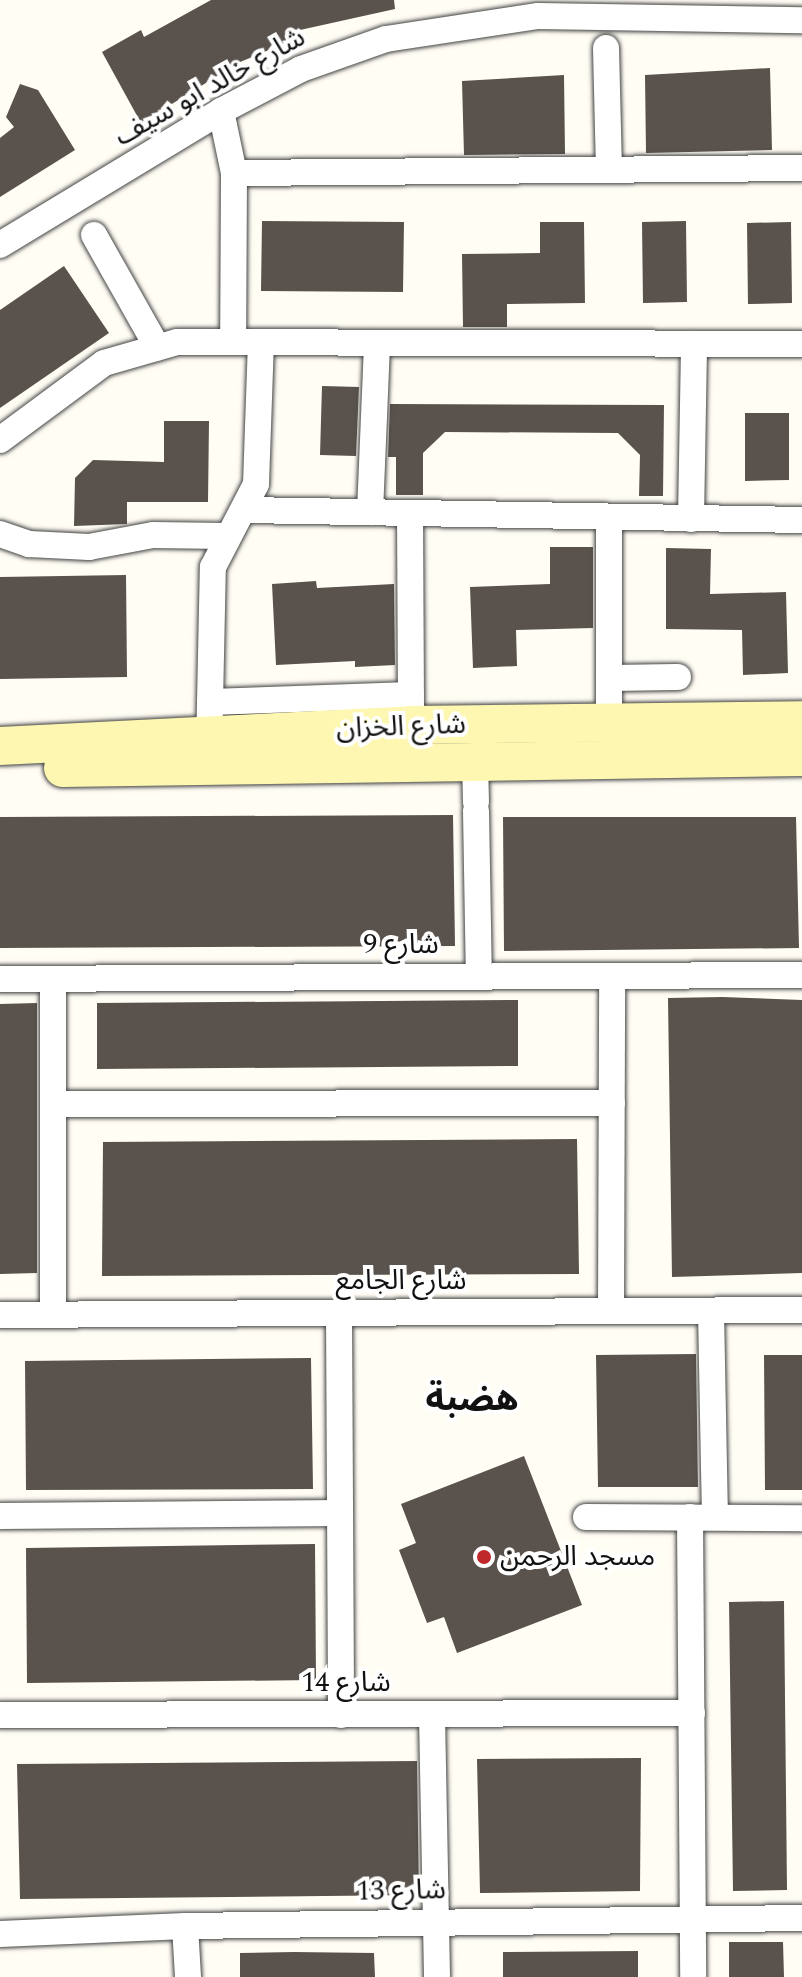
<!DOCTYPE html>
<meta charset="utf-8">
<style>
body{margin:0}
#map{position:relative;width:802px;height:1977px;overflow:hidden;background:#fffdf4;font-family:Spectral,"Noto Sans Arabic",serif}
div>[style]{position:absolute}
.building>*{inset:0;background:#59524d}
.roads{filter:drop-shadow(0 0 2px #444) drop-shadow(0 0 2px #444)}
.minor>*{height:26px;margin:-13px;padding:0 13px;transform-origin:13px;border-radius:13px;background:#fff}
.secondary>*{height:38px;margin:-19px;padding:0 19px;transform-origin:19px;border-radius:19px;background:#fdf7b1}
.dots>*{width:22px;height:22px;translate:-50% -50%;box-sizing:border-box;border:4px solid #fff;border-radius:50%}
span{translate:-50% -50%;white-space:nowrap;text-align:center;line-height:1.15;-webkit-text-stroke:8px #fff;paint-order:stroke}
.street-label{font-size:28px;color:#111}
.poi-label{font-size:28px;color:#111}
.left{translate:0 -50%;text-align:left}
.district-label{font-size:36px;color:#111;font-weight:700}
</style>
<div id="map">
<div class="building">
<div style="clip-path:polygon(211px 0,394px 0,395px 9px,300px 30px,301px 37px,240px 62px,141px 123px,102px 52px,141px 30px,144px 37px)"></div>
<div style="clip-path:polygon(770px 68px,772px 150px,646px 153px,645px 75px)"></div>
<div style="clip-path:polygon(564px 75px,565px 154px,464px 155px,462px 81px)"></div>
<div style="clip-path:polygon(20px 84px,38px 90px,75px 150px,0 197px,0 138px,14px 127px,6px 117px)"></div>
<div style="clip-path:polygon(262px 221px,404px 222px,403px 292px,261px 291px)"></div>
<div style="clip-path:polygon(686px 221px,687px 302px,643px 303px,642px 222px)"></div>
<div style="clip-path:polygon(540px 222px,584px 222px,585px 303px,507px 304px,507px 327px,463px 327px,462px 254px,540px 253px)"></div>
<div style="clip-path:polygon(791px 222px,792px 303px,748px 304px,747px 223px)"></div>
<div style="clip-path:polygon(64px 266px,109px 333px,0 408px,0 310px)"></div>
<div style="clip-path:polygon(322px 386px,359px 387px,356px 456px,320px 455px)"></div>
<div style="clip-path:polygon(390px 404px,664px 405px,663px 496px,639px 496px,640px 455px,618px 433px,445px 432px,423px 453px,423px 495px,396px 495px,396px 457px,388px 457px)"></div>
<div style="clip-path:polygon(745px 413px,789px 413px,789px 480px,745px 481px)"></div>
<div style="clip-path:polygon(164px 421px,209px 421px,208px 502px,127px 502px,127px 524px,74px 526px,75px 478px,93px 460px,164px 462px)"></div>
<div style="clip-path:polygon(550px 547px,593px 547px,593px 628px,516px 630px,517px 666px,473px 668px,470px 587px,550px 584px)"></div>
<div style="clip-path:polygon(666px 548px,711px 549px,710px 594px,786px 592px,788px 673px,743px 675px,742px 630px,666px 629px)"></div>
<div style="clip-path:polygon(126px 575px,127px 677px,0 679px,0 577px)"></div>
<div style="clip-path:polygon(316px 581px,317px 588px,394px 584px,395px 665px,355px 667px,355px 661px,276px 665px,272px 584px)"></div>
<div style="clip-path:polygon(453px 815px,455px 946px,0 948px,0 817px)"></div>
<div style="clip-path:polygon(503px 817px,796px 817px,799px 948px,504px 951px)"></div>
<div style="clip-path:polygon(722px 997px,802px 1000px,802px 1273px,672px 1277px,668px 998px)"></div>
<div style="clip-path:polygon(518px 1000px,518px 1066px,97px 1069px,97px 1003px)"></div>
<div style="clip-path:polygon(37px 1003px,37px 1273px,0 1274px,0 1004px)"></div>
<div style="clip-path:polygon(577px 1139px,579px 1274px,102px 1276px,103px 1142px)"></div>
<div style="clip-path:polygon(696px 1354px,698px 1487px,598px 1487px,596px 1355px)"></div>
<div style="clip-path:polygon(764px 1355px,802px 1355px,802px 1490px,765px 1490px)"></div>
<div style="clip-path:polygon(311px 1358px,313px 1489px,26px 1490px,25px 1361px)"></div>
<div style="clip-path:polygon(524px 1456px,582px 1605px,457px 1653px,444px 1617px,427px 1623px,399px 1550px,416px 1543px,401px 1504px)"></div>
<div style="clip-path:polygon(315px 1544px,316px 1680px,27px 1683px,26px 1548px)"></div>
<div style="clip-path:polygon(784px 1601px,787px 1890px,733px 1891px,729px 1602px)"></div>
<div style="clip-path:polygon(641px 1758px,640px 1891px,480px 1893px,477px 1759px)"></div>
<div style="clip-path:polygon(417px 1761px,419px 1895px,20px 1899px,17px 1764px)"></div>
<div style="clip-path:polygon(729px 1942px,783px 1942px,784px 1977px,729px 1977px)"></div>
<div style="clip-path:polygon(638px 1951px,638px 1977px,503px 1977px,503px 1952px)"></div>
<div style="clip-path:polygon(294px 1952px,374px 1953px,375px 1977px,240px 1977px,240px 1953px)"></div>
</div>
<div class="roads">
<div class="minor">
<div style="left:606px;top:48px;width:122px;rotate:88.6deg"></div>
<div style="left:221px;top:111px;width:63px;rotate:78.2deg"></div>
<div style="left:234px;top:173px;width:169px;rotate:90.3deg"></div>
<div style="left:234px;top:173px;width:568px;rotate:-0.5deg"></div>
<div style="left:94px;top:235px;width:129px;rotate:60.6deg"></div>
<div style="left:0;top:245px;width:258px;rotate:-31.2deg"></div>
<div style="left:221px;top:111px;width:90px;rotate:-27.7deg"></div>
<div style="left:301px;top:69px;width:90px;rotate:-19.4deg"></div>
<div style="left:386px;top:39px;width:154px;rotate:-8.6deg"></div>
<div style="left:538px;top:16px;width:264px;rotate:0.9deg"></div>
<div style="left:0;top:440px;width:129px;rotate:-36.5deg"></div>
<div style="left:104px;top:363px;width:76px;rotate:-16deg"></div>
<div style="left:177px;top:342px;width:625px;rotate:0.18deg"></div>
<div style="left:246px;top:510px;width:556px;rotate:1.03deg"></div>
<div style="left:370px;top:512px;width:169px;rotate:-87.6deg"></div>
<div style="left:410px;top:513px;width:212px;rotate:89.7deg"></div>
<div style="left:609px;top:517px;width:205px;rotate:90deg"></div>
<div style="left:691px;top:519px;width:175px;rotate:-89deg"></div>
<div style="left:0;top:534px;width:31px;rotate:19deg"></div>
<div style="left:29px;top:544px;width:60px;rotate:2.9deg"></div>
<div style="left:89px;top:547px;width:65px;rotate:-10.6deg"></div>
<div style="left:153px;top:535px;width:73px;rotate:0.8deg"></div>
<div style="left:609px;top:678px;width:69px;rotate:-0.8deg"></div>
<div style="left:210px;top:702px;width:201px;rotate:-2deg"></div>
<div style="left:209px;top:751px;width:184px;rotate:-88.8deg"></div>
<div style="left:213px;top:567px;width:93px;rotate:-62.6deg"></div>
<div style="left:256px;top:484px;width:142px;rotate:-88deg"></div>
<div style="left:475px;top:759px;width:43px;rotate:88.7deg"></div>
<div style="left:476px;top:811px;width:166px;rotate:89deg"></div>
<div style="left:0;top:979px;width:802px;rotate:-0.29deg"></div>
<div style="left:53px;top:979px;width:335px;rotate:90deg"></div>
<div style="left:53px;top:1104px;width:559px;rotate:-0.1deg"></div>
<div style="left:611px;top:1311px;width:335px;rotate:-89.8deg"></div>
<div style="left:711px;top:1311px;width:206px;rotate:88.9deg"></div>
<div style="left:339px;top:1313px;width:402px;rotate:89.7deg"></div>
<div style="left:0;top:1315px;width:802px;rotate:-0.36deg"></div>
<div style="left:0;top:1516px;width:340px;rotate:-0.5deg"></div>
<div style="left:586px;top:1517px;width:216px;rotate:0.3deg"></div>
<div style="left:690px;top:1517px;width:460px;rotate:89.6deg"></div>
<div style="left:0;top:1715px;width:692px;rotate:-0.17deg"></div>
<div style="left:432px;top:1715px;width:262px;rotate:88.9deg"></div>
<div style="left:185px;top:1926px;width:51px;rotate:86.6deg"></div>
<div style="left:0;top:1934px;width:185px;rotate:-2.5deg"></div>
<div style="left:185px;top:1926px;width:617px;rotate:-0.74deg"></div>
</div>
<div class="secondary">
<div style="left:0;top:746px;width:412px;rotate:-2.9deg"></div>
<div style="left:411px;top:725px;width:391px;rotate:-0.7deg"></div>
<div style="left:63px;top:768px;width:739px;rotate:-0.85deg"></div>
</div>
</div>
<div class="dots">
<div style="left:484px;top:1557px;background:#c0292b"></div>
</div>
<div class="street-label">
<span style="left:210px;top:87px;rotate:-29deg">شارع خالد ابو سيف</span>
<span style="left:401px;top:727px;rotate:-2deg">شارع الخزان</span>
<span style="left:401px;top:945px">شارع 9</span>
<span style="left:401px;top:1281px">شارع الجامع</span>
<span style="left:346px;top:1683px">شارع 14</span>
<span style="left:401px;top:1891px;rotate:-1deg">شارع 13</span>
</div>
<div class="poi-label">
<span class="left" style="left:500px;top:1557px">مسجد الرحمن</span>
</div>
<div class="district-label">
<span style="left:472px;top:1400px">هضبة</span>
</div>
</div>
